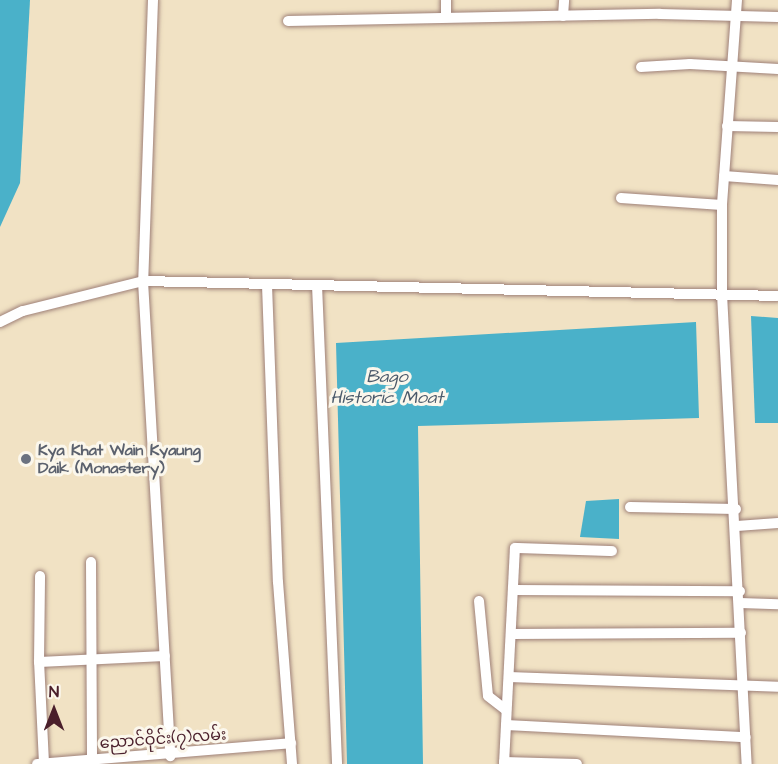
<!DOCTYPE html>
<meta charset="utf-8">
<style>
body{margin:0}
#map{position:relative;width:778px;height:764px;overflow:hidden;background:#f1e2c4;font-family:"Architects Daughter","Noto Sans Myanmar",sans-serif}
div>[style]{position:absolute}
.water>*{inset:0;background:#4ab1c9}
.roads{filter:drop-shadow(0 0 2px #9e8078) drop-shadow(0 0 2px #9e8078)}
.minor>*{height:10px;margin:-5px;padding:0 5px;transform-origin:5px;border-radius:5px;background:#fff}
.dots>*{width:16px;height:16px;translate:-50% -50%;box-sizing:border-box;border:3px solid #fbf7ec;border-radius:50%}
span{translate:-50% -50%;white-space:nowrap;text-align:center;line-height:1.15;-webkit-text-stroke:6px #fbf7ec;paint-order:stroke}
.worship-label{font-size:16px;color:#5b616d;font-weight:700}
.left{translate:0 -50%;text-align:left}
.street-label{font-size:16px;color:#4a1f2b}
.water-label{font-size:18px;color:#4a596a;font-style:italic}
.north{position:absolute;left:24px;top:680px;width:60px;height:60px;-webkit-text-stroke:4px #fbf7ec;paint-order:stroke;rotate:0deg;font-size:16px;font-weight:700;line-height:24px;text-align:center;color:#4a1f2b}
.north::after{content:'';display:block;margin:auto;width:21px;height:27px;background:#4a1f2b;clip-path:polygon(50% 0,100% 100%,50% 72%,0 100%)}
</style>
<div id="map">
<div class="water">
<div style="clip-path:polygon(0 0,30px 0,20px 183px,0 227px)"></div>
<div style="clip-path:polygon(751px 316px,778px 318px,778px 423px,755px 423px)"></div>
<div style="clip-path:polygon(696px 322px,699px 418px,418px 426px,423px 764px,347px 764px,336px 343px)"></div>
<div style="clip-path:polygon(619px 499px,619px 539px,580px 537px,586px 501px)"></div>
</div>
<div class="roads">
<div class="minor">
<div style="left:153px;top:0;width:281px;rotate:92deg"></div>
<div style="left:143px;top:281px;width:476px;rotate:86.7deg"></div>
<div style="left:737px;top:0;width:206px;rotate:94.2deg"></div>
<div style="left:722px;top:205px;width:89px;rotate:90deg"></div>
<div style="left:722px;top:294px;width:471px;rotate:87deg"></div>
<div style="left:446px;top:16px;width:16px;rotate:-90deg"></div>
<div style="left:563px;top:16px;width:16px;rotate:-86deg"></div>
<div style="left:288px;top:21px;width:372px;rotate:-1.1deg"></div>
<div style="left:660px;top:14px;width:118px;rotate:1.5deg"></div>
<div style="left:641px;top:67px;width:49px;rotate:-3.5deg"></div>
<div style="left:690px;top:64px;width:88px;rotate:3.3deg"></div>
<div style="left:727px;top:126px;width:51px;rotate:1.1deg"></div>
<div style="left:724px;top:176px;width:54px;rotate:4.2deg"></div>
<div style="left:621px;top:198px;width:101px;rotate:4deg"></div>
<div style="left:267px;top:285px;width:297px;rotate:87.9deg"></div>
<div style="left:278px;top:582px;width:183px;rotate:85.6deg"></div>
<div style="left:317px;top:285px;width:479px;rotate:87.6deg"></div>
<div style="left:0;top:322px;width:25px;rotate:-26deg"></div>
<div style="left:23px;top:311px;width:124px;rotate:-14deg"></div>
<div style="left:143px;top:281px;width:635px;rotate:1.35deg"></div>
<div style="left:630px;top:507px;width:106px;rotate:1.1deg"></div>
<div style="left:737px;top:526px;width:41px;rotate:-4.2deg"></div>
<div style="left:91px;top:562px;width:196px;rotate:89.7deg"></div>
<div style="left:514px;top:590px;width:226px;rotate:0.3deg"></div>
<div style="left:479px;top:601px;width:95px;rotate:84.6deg"></div>
<div style="left:488px;top:696px;width:23px;rotate:38deg"></div>
<div style="left:740px;top:603px;width:38px;rotate:2deg"></div>
<div style="left:512px;top:634px;width:229px;rotate:-0.3deg"></div>
<div style="left:39px;top:662px;width:86px;rotate:-89.3deg"></div>
<div style="left:509px;top:677px;width:269px;rotate:2.1deg"></div>
<div style="left:506px;top:725px;width:240px;rotate:2.9deg"></div>
<div style="left:504px;top:762px;width:73px;rotate:1.6deg"></div>
<div style="left:44px;top:763px;width:101px;rotate:-92.8deg"></div>
<div style="left:39px;top:662px;width:126px;rotate:-2.7deg"></div>
<div style="left:37px;top:764px;width:255px;rotate:-4.7deg"></div>
<div style="left:504px;top:764px;width:216px;rotate:-87.1deg"></div>
<div style="left:515px;top:548px;width:97px;rotate:1.8deg"></div>
</div>
</div>
<div class="dots">
<div style="left:26px;top:459px;background:#6b7280"></div>
</div>
<div class="worship-label">
<span class="left" style="left:38px;top:459px">Kya Khat Wain Kyaung<br>Daik (Monastery)</span>
</div>
<div class="street-label">
<span style="left:163px;top:739px;rotate:-4deg">ညောင်ဝိုင်း(၇)လမ်း</span>
</div>
<div class="water-label">
<span style="left:387px;top:388px">Bago<br>Historic Moat</span>
</div>
<div class="north">N</div>
</div>
